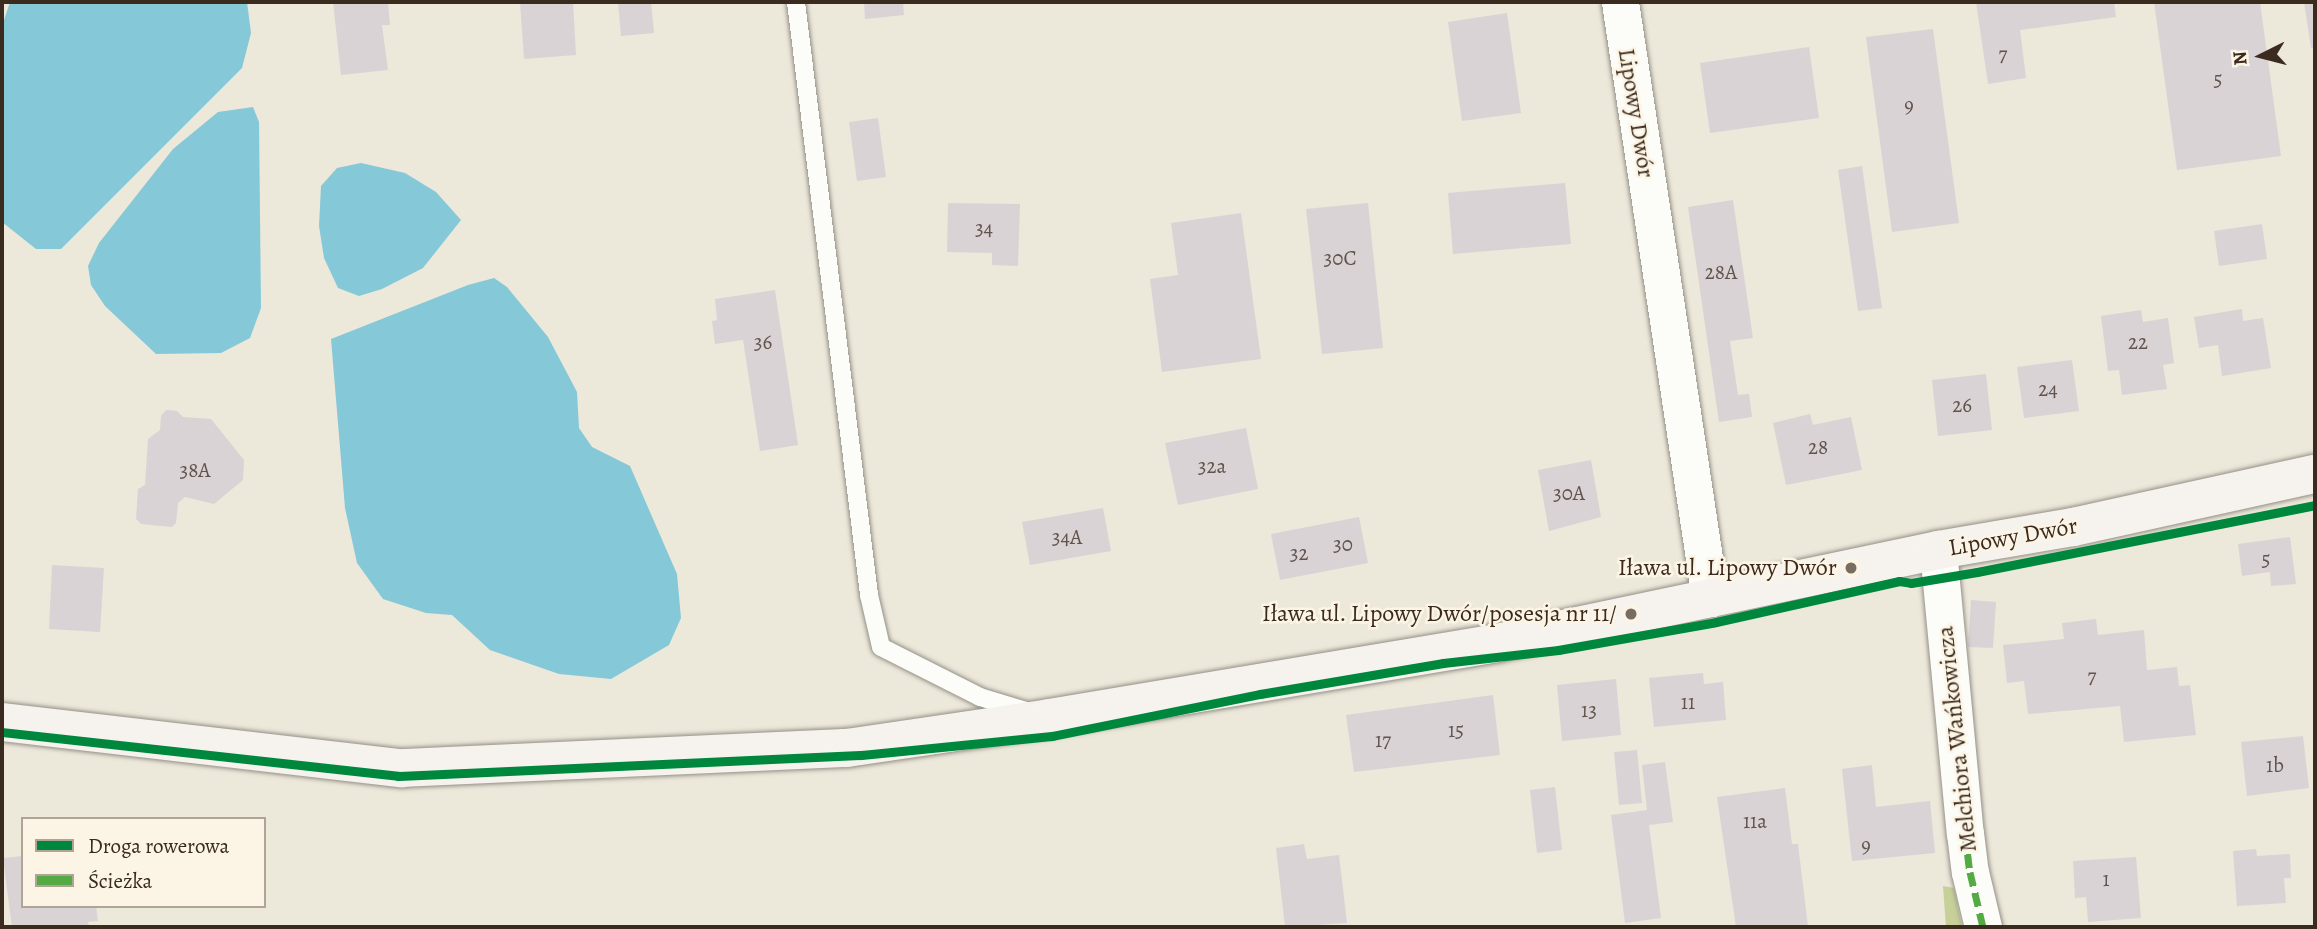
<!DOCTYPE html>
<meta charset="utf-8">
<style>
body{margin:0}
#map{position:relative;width:2317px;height:929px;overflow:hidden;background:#ece8da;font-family:Alegreya,serif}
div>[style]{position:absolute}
.green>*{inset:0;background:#c6d098}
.water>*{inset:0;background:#85c8d8}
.building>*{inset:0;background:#d9d3d6}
.roads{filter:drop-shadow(0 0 2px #959087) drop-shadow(0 0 2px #959087)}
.lane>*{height:18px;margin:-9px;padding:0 9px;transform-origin:9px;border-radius:9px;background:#fcfcf9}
.street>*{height:37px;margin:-18.5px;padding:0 18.5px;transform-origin:18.5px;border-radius:18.5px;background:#fcfcf9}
.secondary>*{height:38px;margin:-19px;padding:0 19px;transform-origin:19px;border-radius:19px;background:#f6f3ee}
.quiet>*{height:7px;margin-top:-3.5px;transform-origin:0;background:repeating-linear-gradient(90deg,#55ab43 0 14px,transparent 0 21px)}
.cycleway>*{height:9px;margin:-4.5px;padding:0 4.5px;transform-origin:4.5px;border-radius:4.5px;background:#00873e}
.dots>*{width:19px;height:19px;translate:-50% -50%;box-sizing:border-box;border:4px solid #fcf5e5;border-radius:50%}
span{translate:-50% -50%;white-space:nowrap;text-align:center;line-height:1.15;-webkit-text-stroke:5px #fcf5e5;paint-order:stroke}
.number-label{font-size:21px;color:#62544c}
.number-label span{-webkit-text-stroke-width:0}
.street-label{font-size:24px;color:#3b2a1e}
.poi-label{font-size:24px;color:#3b2a1e}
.right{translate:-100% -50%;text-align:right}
.frame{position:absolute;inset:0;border:4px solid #3b2a1e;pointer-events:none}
.legend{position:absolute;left:21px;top:817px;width:245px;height:91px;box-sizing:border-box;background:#fcf5e5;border:2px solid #afa495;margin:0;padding:9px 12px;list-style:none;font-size:21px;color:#3b2a1e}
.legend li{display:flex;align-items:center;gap:14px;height:35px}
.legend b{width:35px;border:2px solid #afa495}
.north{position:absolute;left:2226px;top:21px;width:70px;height:70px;-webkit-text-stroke:5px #fcf5e5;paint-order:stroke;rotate:264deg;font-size:19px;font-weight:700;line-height:28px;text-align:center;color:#3b2a1e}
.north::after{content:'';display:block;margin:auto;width:24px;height:32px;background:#3b2a1e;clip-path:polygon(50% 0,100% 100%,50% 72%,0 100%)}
</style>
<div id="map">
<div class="green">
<div style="clip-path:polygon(1943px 886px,1954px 888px,1962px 927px,1946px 927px)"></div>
</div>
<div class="water">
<div style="clip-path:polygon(10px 2px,247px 2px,251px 33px,242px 68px,61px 249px,36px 249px,2px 222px,2px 26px)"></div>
<div style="clip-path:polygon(253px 107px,259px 122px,261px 308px,250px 338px,221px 353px,156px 354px,105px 306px,91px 285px,88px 266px,99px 243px,173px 149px,218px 112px)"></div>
<div style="clip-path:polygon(361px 163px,405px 173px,436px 192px,461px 220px,423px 268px,382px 289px,359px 296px,338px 288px,324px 258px,319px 226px,321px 186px,337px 168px)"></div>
<div style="clip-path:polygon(494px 278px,507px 287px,548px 337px,577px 392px,579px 428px,592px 447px,630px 466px,677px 574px,681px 618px,669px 645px,611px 679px,559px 674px,490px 650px,452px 615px,426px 613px,383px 599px,357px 563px,345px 508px,331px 339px,468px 285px)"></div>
</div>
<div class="building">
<div style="clip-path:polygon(333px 2px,388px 2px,390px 25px,382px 25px,388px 70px,341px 75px)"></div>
<div style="clip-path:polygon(520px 2px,573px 2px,576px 55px,524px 59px)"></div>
<div style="clip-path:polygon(618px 2px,651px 2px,654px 33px,621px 36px)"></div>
<div style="clip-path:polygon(864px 2px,903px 2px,904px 15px,865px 19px)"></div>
<div style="clip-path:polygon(1976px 2px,2114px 2px,2116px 17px,2020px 30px,2026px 78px,1988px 84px)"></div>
<div style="clip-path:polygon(2154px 2px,2260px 2px,2281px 156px,2177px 170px)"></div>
<div style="clip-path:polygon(2304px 2px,2315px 2px,2315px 47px,2311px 48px)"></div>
<div style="clip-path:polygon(1507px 13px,1521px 113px,1462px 121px,1448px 22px)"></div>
<div style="clip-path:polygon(1933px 29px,1959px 223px,1892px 232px,1866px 37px)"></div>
<div style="clip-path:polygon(1809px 47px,1819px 118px,1710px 133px,1700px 63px)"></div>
<div style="clip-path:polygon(878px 118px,886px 177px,857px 181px,849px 122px)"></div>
<div style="clip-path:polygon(1862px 166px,1882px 308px,1858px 311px,1838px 170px)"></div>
<div style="clip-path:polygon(1565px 183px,1571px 244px,1453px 254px,1448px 193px)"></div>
<div style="clip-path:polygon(1733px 200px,1753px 338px,1730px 341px,1738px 395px,1749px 394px,1752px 417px,1719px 422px,1688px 207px)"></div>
<div style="clip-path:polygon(948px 203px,1020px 204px,1018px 266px,992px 265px,992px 253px,947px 252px)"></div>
<div style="clip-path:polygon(1368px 203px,1383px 348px,1322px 354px,1306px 209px)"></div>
<div style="clip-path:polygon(1241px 213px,1261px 359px,1162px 372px,1150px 279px,1178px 275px,1171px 223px)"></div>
<div style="clip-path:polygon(2262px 224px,2267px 259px,2219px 266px,2214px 231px)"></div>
<div style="clip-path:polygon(775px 290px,798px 445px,760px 451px,743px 340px,715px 344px,712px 321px,717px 320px,715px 299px)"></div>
<div style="clip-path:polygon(2242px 309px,2243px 321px,2263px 318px,2271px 368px,2222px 376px,2218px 345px,2199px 348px,2194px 317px)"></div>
<div style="clip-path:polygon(2141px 310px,2143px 322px,2168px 318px,2174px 363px,2163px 365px,2167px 389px,2122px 395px,2119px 370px,2108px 371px,2101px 316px)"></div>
<div style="clip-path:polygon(2072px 360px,2079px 411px,2024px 418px,2017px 367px)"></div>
<div style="clip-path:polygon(1986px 374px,1992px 430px,1938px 436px,1932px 380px)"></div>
<div style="clip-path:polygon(166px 410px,177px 411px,183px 417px,211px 419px,244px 460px,243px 480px,214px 504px,185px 497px,178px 503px,176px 523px,172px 527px,141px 524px,136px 519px,138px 489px,145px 485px,148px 439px,160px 430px,161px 416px)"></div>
<div style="clip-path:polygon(1810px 414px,1813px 425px,1851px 417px,1862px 470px,1786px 485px,1773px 423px)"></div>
<div style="clip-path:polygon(1246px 428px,1258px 489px,1178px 505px,1165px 443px)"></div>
<div style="clip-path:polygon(1591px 460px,1601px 517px,1549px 531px,1538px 470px)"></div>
<div style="clip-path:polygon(1103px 508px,1111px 551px,1030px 565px,1022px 522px)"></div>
<div style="clip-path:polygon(1359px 517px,1368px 563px,1280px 580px,1271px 534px)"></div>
<div style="clip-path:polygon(2290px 537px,2296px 584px,2271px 586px,2270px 572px,2242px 576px,2238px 544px)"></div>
<div style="clip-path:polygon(52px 565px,104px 568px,100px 632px,49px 629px)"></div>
<div style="clip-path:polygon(1971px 600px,1996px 602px,1993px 648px,1968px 647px)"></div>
<div style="clip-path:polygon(2096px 619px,2098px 635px,2144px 630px,2147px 670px,2177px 667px,2179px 686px,2190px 685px,2196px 735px,2124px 742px,2120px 706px,2028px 714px,2024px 681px,2007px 683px,2003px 645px,2064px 639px,2062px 623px)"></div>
<div style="clip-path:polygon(1703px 673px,1704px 684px,1723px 682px,1726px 720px,1654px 727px,1649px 678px)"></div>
<div style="clip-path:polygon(1616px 679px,1621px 735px,1562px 741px,1557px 685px)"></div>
<div style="clip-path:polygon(1493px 695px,1500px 755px,1354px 772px,1346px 715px)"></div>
<div style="clip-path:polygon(2303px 736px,2309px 788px,2247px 796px,2241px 742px)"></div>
<div style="clip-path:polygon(1637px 750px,1642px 803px,1619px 805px,1614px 752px)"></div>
<div style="clip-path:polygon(1665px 762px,1673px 822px,1649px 825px,1661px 918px,1625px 923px,1611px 815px,1647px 810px,1642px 765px)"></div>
<div style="clip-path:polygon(1872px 765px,1876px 807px,1930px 801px,1935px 853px,1852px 861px,1842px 769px)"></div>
<div style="clip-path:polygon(1555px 787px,1562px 850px,1537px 853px,1530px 790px)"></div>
<div style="clip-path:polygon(1785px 788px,1792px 844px,1798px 844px,1808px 927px,1736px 927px,1717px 797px)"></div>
<div style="clip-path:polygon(1304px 844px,1307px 859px,1339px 855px,1347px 923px,1285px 927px,1276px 848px)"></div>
<div style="clip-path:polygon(2256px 849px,2257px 856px,2290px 854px,2291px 878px,2284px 878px,2286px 903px,2237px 906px,2233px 851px)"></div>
<div style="clip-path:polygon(23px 856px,23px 906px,96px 906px,98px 921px,88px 922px,89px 927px,12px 927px,3px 858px)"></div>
<div style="clip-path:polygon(2136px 857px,2141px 918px,2088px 922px,2086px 897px,2075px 898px,2073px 861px)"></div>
</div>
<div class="roads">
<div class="lane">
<div style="left:796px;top:2px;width:597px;rotate:82.98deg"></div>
<div style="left:869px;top:595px;width:53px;rotate:77deg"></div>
<div style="left:881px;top:647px;width:111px;rotate:26.8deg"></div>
<div style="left:980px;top:697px;width:51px;rotate:17deg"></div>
</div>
<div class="street">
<div style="left:1620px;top:2px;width:603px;rotate:81.41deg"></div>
<div style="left:1938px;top:550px;width:284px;rotate:84.6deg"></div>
<div style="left:1965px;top:833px;width:39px;rotate:83deg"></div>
<div style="left:1970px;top:872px;width:57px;rotate:76.7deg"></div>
</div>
<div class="secondary">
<div style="left:2px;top:722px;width:403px;rotate:6.6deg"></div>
<div style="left:402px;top:768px;width:445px;rotate:-2.6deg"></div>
<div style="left:847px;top:748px;width:204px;rotate:-8.4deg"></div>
<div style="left:1049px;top:718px;width:454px;rotate:-9.5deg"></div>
<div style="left:1497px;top:643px;width:451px;rotate:-11.9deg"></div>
<div style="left:1938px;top:550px;width:137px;rotate:-9.7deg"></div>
<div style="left:2073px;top:527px;width:248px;rotate:-12.4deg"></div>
</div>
</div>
<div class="quiet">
<div style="left:1965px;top:833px;width:39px;rotate:83deg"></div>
<div style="left:1970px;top:872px;width:57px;rotate:76.7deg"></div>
</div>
<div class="cycleway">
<div style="left:2px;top:732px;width:398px;rotate:6.3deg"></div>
<div style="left:398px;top:776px;width:463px;rotate:-2.6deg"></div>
<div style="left:861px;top:755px;width:192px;rotate:-5.7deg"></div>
<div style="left:1052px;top:736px;width:212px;rotate:-11.4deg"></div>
<div style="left:1260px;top:694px;width:186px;rotate:-9.6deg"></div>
<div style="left:1443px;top:663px;width:116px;rotate:-6.4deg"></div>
<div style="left:1558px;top:650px;width:160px;rotate:-10deg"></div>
<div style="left:1716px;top:622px;width:188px;rotate:-12.6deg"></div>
<div style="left:1899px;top:581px;width:12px;rotate:9deg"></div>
<div style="left:1911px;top:583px;width:67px;rotate:-9.5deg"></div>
<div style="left:1977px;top:572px;width:345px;rotate:-11.2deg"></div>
</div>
<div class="dots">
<div style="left:1851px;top:568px;background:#796c60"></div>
<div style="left:1631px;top:614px;background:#796c60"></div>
</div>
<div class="number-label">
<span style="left:2003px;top:54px">7</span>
<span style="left:2218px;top:79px">5</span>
<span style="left:1909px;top:105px">9</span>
<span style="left:984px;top:228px">34</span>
<span style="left:1340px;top:258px">30C</span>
<span style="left:1721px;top:272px">28A</span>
<span style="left:763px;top:342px">36</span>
<span style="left:2138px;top:342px">22</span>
<span style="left:2048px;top:389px">24</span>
<span style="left:1962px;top:405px">26</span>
<span style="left:1818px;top:447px">28</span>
<span style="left:1212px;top:466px">32a</span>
<span style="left:195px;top:470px">38A</span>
<span style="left:1569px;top:493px">30A</span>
<span style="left:1067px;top:537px">34A</span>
<span style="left:1343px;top:544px">30</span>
<span style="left:1299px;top:553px">32</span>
<span style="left:2266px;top:559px">5</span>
<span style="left:2092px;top:676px">7</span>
<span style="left:1688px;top:702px">11</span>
<span style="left:1589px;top:710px">13</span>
<span style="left:1456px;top:730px">15</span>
<span style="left:1383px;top:740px">17</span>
<span style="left:2275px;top:765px">1b</span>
<span style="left:1755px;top:821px">11a</span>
<span style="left:1866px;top:845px">9</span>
<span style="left:2106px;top:879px">1</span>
</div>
<div class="street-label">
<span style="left:1636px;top:113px;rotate:81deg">Lipowy Dwór</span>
<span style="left:2013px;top:537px;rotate:-10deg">Lipowy Dwór</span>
<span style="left:1957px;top:739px;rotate:-96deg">Melchiora Wańkowicza</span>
</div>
<div class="poi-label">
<span class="right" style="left:1837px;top:568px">Iława ul. Lipowy Dwór</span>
<span class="right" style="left:1617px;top:614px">Iława ul. Lipowy Dwór/posesja nr 11/</span>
</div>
<div class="frame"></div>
<ul class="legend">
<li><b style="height:9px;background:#00873e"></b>Droga rowerowa</li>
<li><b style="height:9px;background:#55ab43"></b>Ścieżka</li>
</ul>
<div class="north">N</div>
</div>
